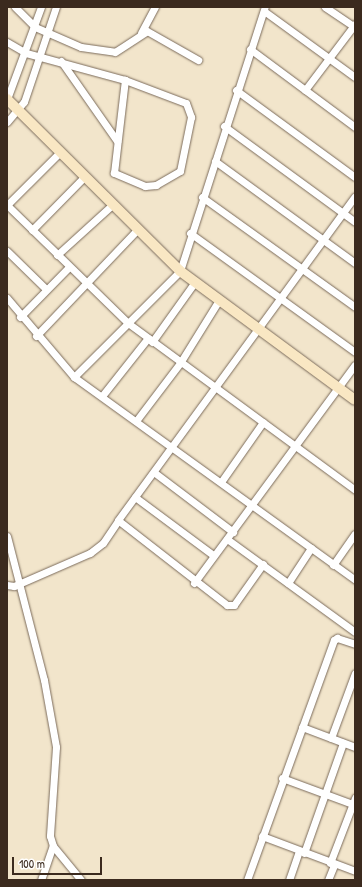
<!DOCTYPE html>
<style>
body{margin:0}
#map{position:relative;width:362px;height:887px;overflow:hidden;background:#f2e5cb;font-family:"Patrick Hand",sans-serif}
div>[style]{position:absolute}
.roads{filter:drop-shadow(0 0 1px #7b6b5b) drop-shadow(0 0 1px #7b6b5b)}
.minor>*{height:7px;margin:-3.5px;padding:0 3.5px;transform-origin:3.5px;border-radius:3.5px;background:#fff}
.secondary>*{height:10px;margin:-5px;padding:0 5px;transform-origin:5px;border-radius:5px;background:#f9e7c3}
span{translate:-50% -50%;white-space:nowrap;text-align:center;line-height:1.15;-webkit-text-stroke:3px #fff;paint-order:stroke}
.frame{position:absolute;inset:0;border:8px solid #3b2a1e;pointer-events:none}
.scale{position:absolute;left:12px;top:857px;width:90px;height:18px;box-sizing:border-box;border:2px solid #3b2a1e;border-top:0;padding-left:5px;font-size:12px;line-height:14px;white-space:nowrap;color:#3b2a1e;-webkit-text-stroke:3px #fff;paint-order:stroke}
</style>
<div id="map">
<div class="roads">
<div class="minor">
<div style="left:15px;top:7px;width:28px;rotate:45deg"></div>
<div style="left:35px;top:27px;width:50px;rotate:23.5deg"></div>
<div style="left:81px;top:47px;width:34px;rotate:8deg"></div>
<div style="left:115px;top:52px;width:38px;rotate:-33deg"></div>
<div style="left:147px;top:31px;width:59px;rotate:29.6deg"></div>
<div style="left:325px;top:7px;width:36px;rotate:34deg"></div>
<div style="left:264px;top:11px;width:112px;rotate:36deg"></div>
<div style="left:141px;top:33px;width:30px;rotate:-62deg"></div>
<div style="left:7px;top:42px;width:22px;rotate:30deg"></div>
<div style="left:26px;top:53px;width:103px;rotate:15.3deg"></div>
<div style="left:125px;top:80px;width:65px;rotate:20.7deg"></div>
<div style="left:186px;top:103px;width:15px;rotate:70deg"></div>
<div style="left:191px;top:117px;width:55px;rotate:101.5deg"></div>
<div style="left:180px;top:171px;width:28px;rotate:150deg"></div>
<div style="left:156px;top:185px;width:11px;rotate:175deg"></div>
<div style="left:145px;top:186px;width:34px;rotate:-157deg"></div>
<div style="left:114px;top:173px;width:94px;rotate:-83.3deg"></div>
<div style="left:250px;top:49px;width:131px;rotate:36.6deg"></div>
<div style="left:61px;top:61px;width:98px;rotate:55deg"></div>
<div style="left:236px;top:90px;width:147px;rotate:36.2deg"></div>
<div style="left:305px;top:90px;width:83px;rotate:-52.9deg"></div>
<div style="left:7px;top:99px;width:98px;rotate:-69.7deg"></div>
<div style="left:7px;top:122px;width:26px;rotate:-50deg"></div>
<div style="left:24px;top:102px;width:100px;rotate:-71.4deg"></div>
<div style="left:224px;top:126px;width:162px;rotate:36.2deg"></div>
<div style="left:215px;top:161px;width:173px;rotate:36.1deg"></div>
<div style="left:202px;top:197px;width:188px;rotate:35.7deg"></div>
<div style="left:7px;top:205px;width:169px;rotate:44.3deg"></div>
<div style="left:128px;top:323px;width:282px;rotate:36.3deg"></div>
<div style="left:7px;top:205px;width:74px;rotate:-45deg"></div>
<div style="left:32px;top:230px;width:74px;rotate:-45.5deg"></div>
<div style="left:190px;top:233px;width:203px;rotate:35.8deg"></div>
<div style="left:7px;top:251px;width:54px;rotate:44.3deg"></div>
<div style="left:57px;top:255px;width:73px;rotate:-42.2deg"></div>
<div style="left:7px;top:298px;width:104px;rotate:49.7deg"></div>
<div style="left:74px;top:377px;width:347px;rotate:35.8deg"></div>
<div style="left:20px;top:317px;width:70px;rotate:-45.6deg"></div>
<div style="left:36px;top:336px;width:145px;rotate:-46.4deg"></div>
<div style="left:152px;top:342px;width:74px;rotate:-54.4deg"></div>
<div style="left:74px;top:377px;width:150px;rotate:-45deg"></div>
<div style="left:180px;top:271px;width:277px;rotate:-72.2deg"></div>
<div style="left:102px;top:396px;width:74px;rotate:-51.6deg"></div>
<div style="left:136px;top:421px;width:73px;rotate:-52.8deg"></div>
<div style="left:180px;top:363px;width:74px;rotate:-58.2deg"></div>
<div style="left:155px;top:473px;width:98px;rotate:37.1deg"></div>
<div style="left:221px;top:482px;width:73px;rotate:-55deg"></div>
<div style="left:135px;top:497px;width:97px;rotate:36.6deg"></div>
<div style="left:7px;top:536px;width:149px;rotate:75.6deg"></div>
<div style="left:44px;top:680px;width:68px;rotate:79.8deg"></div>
<div style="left:56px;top:747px;width:89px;rotate:93.9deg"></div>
<div style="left:50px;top:836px;width:10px;rotate:73deg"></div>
<div style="left:53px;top:846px;width:44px;rotate:50.5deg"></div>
<div style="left:227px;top:539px;width:158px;rotate:36deg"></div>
<div style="left:263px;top:564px;width:50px;rotate:125.3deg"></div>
<div style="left:234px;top:605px;width:7px;rotate:180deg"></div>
<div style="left:227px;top:605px;width:138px;rotate:-142.1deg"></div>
<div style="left:118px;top:520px;width:401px;rotate:-53.8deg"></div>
<div style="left:333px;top:565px;width:38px;rotate:-55deg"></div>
<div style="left:194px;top:583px;width:271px;rotate:-53.6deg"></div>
<div style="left:288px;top:583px;width:42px;rotate:-56.7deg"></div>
<div style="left:7px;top:585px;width:7px;rotate:8deg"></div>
<div style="left:14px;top:586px;width:83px;rotate:-23.5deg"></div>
<div style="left:90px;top:553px;width:16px;rotate:-38deg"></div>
<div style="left:103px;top:543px;width:25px;rotate:-56deg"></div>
<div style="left:302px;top:727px;width:57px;rotate:20.7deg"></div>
<div style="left:331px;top:738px;width:69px;rotate:-69.7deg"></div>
<div style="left:282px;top:778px;width:78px;rotate:20.3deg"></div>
<div style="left:262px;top:836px;width:99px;rotate:20.6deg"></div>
<div style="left:304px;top:853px;width:117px;rotate:-70.5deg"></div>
<div style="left:330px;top:863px;width:70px;rotate:-69deg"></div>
<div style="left:41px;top:880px;width:36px;rotate:-71deg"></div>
<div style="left:247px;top:880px;width:255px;rotate:-70.1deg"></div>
<div style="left:334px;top:640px;width:4px;rotate:-34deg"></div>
<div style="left:337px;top:638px;width:19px;rotate:18deg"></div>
<div style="left:289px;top:880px;width:31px;rotate:-71deg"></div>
<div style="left:328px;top:880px;width:16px;rotate:-68deg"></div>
</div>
<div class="secondary">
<div style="left:7px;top:99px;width:244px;rotate:44.8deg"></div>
<div style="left:180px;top:271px;width:217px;rotate:36.4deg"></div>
</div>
</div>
<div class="frame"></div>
<div class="scale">100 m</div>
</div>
